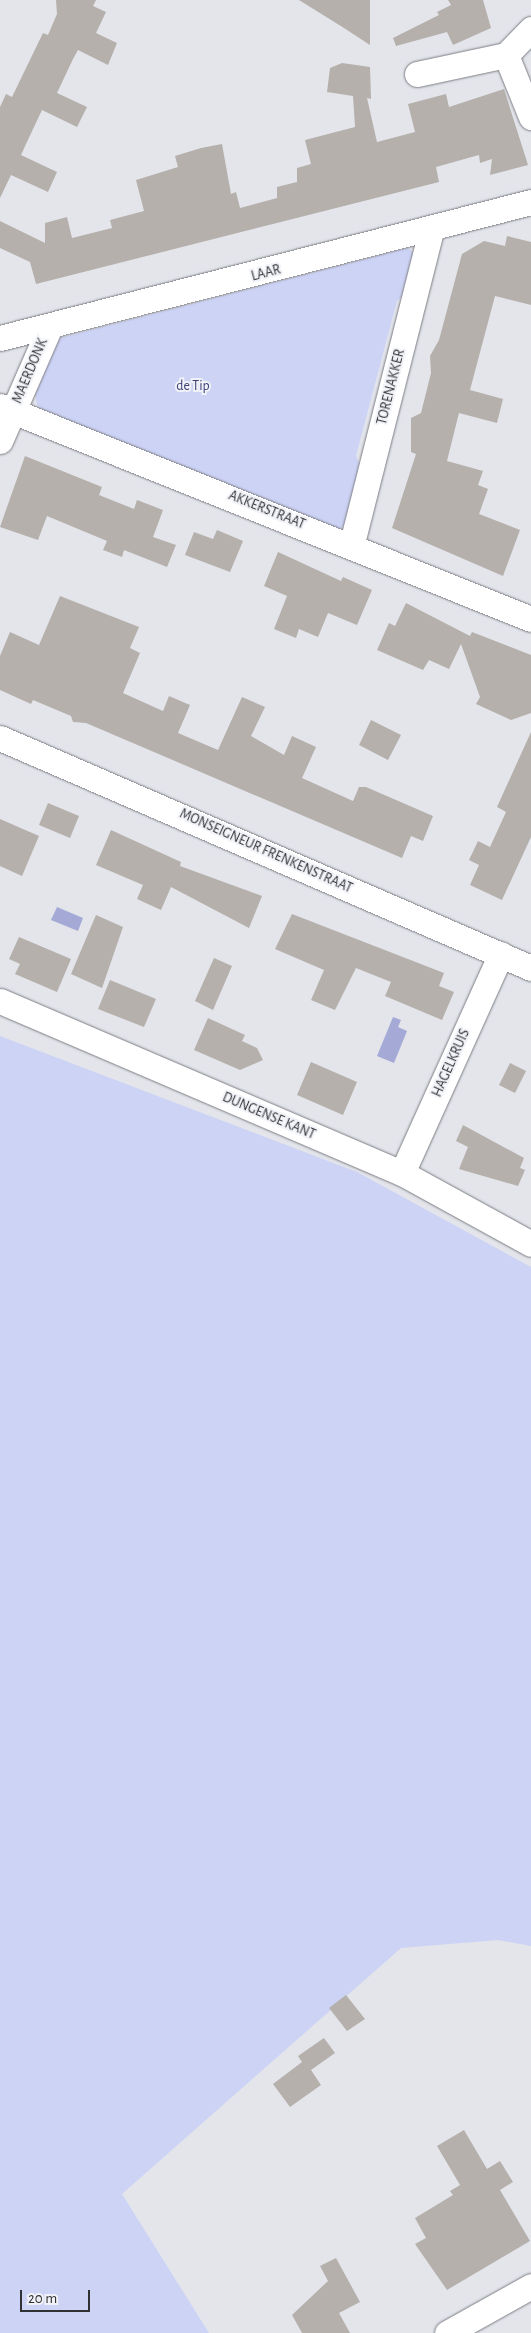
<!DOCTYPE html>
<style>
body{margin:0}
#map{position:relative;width:531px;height:2333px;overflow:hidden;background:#e3e5eb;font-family:"Alegreya Sans",sans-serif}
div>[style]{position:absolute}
.green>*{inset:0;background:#cdd3f5}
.water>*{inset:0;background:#a4aad5}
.building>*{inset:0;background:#b5b0ab}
.roads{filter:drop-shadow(0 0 1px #7c7d83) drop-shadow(0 0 1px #7c7d83)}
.minor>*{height:25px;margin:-12.5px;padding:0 12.5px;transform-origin:12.5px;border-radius:12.5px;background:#fff}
span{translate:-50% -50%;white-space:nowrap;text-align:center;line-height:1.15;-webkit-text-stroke:4px #f1f2f8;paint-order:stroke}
.street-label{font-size:14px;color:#303133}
.park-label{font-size:14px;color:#3d4178}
.scale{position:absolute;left:20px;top:2290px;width:70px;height:22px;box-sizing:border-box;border:2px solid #303133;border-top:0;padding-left:6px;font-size:15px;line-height:18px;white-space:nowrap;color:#303133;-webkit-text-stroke:4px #f1f2f8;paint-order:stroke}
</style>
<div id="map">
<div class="green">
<div style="clip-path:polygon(408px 248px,416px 255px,407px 293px,397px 301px,356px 456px,361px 467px,347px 524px,338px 530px,43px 414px,37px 404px,35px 394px,56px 339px)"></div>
<div style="clip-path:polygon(0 1036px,357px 1172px,531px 1267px,531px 1946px,498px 1940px,401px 1948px,122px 2194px,209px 2333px,0 2333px)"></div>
</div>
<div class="water">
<div style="clip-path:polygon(57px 907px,83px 918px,78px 931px,51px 920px)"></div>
<div style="clip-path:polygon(393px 1017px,401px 1020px,398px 1027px,407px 1031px,394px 1063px,377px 1056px)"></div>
</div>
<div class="building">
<div style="clip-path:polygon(56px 0,96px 0,93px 6px,106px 12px,96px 33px,117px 43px,108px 65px,78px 50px,73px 59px,57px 93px,87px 107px,77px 127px,42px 110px,26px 144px,21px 155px,57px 172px,48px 192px,11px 175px,0 198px,0 107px,6px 94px,12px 97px,43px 33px,48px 35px,57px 14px)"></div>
<div style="clip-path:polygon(299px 0,370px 0,370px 45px,344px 28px)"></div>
<div style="clip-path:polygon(448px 0,483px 0,491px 28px,453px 45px,447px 32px,396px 46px,393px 38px,439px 15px,437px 12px,451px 5px)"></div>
<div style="clip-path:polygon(342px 63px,370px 67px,371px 99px,367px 98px,377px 142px,415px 132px,408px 104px,446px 94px,449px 107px,504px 89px,528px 165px,490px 175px,492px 159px,480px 163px,479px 155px,436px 167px,439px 182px,36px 284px,30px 262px,0 248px,0 221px,45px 243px,45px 223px,67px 217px,72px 238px,112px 228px,110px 220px,144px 211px,136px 180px,178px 167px,175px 156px,201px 148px,222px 144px,231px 194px,236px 192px,240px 208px,277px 198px,277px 187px,297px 182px,297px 168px,311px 164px,305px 140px,355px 127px,353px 96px,327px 92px,330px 68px)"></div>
<div style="clip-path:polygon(507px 236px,531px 242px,531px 305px,495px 296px,470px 390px,503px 399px,497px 423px,459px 413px,447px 461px,483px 471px,478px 485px,488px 489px,479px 514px,520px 530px,503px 576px,392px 528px,416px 454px,411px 452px,411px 418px,421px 413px,431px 373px,430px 356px,439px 340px,462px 254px,484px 241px,505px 246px)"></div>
<div style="clip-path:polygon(25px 456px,102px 487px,99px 495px,134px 509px,137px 500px,163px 510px,153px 537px,176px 545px,167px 567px,124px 550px,122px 557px,103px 550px,107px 541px,47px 516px,38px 540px,0 527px)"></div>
<div style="clip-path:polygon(217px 530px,243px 541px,230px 572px,185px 555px,194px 532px,213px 539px)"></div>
<div style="clip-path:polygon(278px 552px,341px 581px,343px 577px,372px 590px,357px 625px,328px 613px,318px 637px,299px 629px,296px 638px,274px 629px,287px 596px,264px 586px)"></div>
<div style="clip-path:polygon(60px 596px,139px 627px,130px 648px,140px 653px,123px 693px,163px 711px,169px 696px,190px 705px,178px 733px,218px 750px,242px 697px,265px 707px,251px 736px,284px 755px,292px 736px,316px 747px,302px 778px,353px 801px,359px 787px,366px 787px,433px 816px,423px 841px,411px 836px,402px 858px,86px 723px,73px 722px,71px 716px,33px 700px,31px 704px,0 690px,0 656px,10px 632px,39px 645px)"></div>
<div style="clip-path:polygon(406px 603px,470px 636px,472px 632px,531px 655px,531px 713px,511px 720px,476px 704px,480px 697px,461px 644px,449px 669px,429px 660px,423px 670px,377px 650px,389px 623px,395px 626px)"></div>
<div style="clip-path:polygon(371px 720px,401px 735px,388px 760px,359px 745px)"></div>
<div style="clip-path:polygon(531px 732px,531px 837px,502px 900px,470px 885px,479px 865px,469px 860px,478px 841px,490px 847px,506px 812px,497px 807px)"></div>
<div style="clip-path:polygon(48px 803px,79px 816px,70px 838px,39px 825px)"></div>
<div style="clip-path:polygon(0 819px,39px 836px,22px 876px,0 866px)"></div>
<div style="clip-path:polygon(111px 830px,181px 862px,180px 866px,262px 896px,249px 928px,171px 887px,161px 910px,137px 899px,143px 885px,96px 865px)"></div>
<div style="clip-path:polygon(292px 914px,444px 973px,439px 986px,454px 992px,442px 1020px,385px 996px,391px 982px,356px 968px,335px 1010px,311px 1000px,324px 970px,275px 949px)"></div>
<div style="clip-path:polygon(96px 915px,123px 927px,102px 988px,71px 974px)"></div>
<div style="clip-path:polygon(19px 937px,71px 959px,57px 992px,15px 974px,20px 964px,9px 959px)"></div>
<div style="clip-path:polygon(214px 958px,232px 966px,213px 1010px,195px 1001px)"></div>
<div style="clip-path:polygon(110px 980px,156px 999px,144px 1027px,98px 1009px)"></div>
<div style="clip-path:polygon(208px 1018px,245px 1035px,242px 1041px,257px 1048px,263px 1060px,240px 1070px,194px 1050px)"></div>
<div style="clip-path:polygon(311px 1062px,357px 1082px,343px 1115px,297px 1095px)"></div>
<div style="clip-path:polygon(510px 1063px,526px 1071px,515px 1093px,499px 1085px)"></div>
<div style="clip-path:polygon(463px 1125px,524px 1158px,520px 1168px,525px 1170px,518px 1186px,459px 1169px,468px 1147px,456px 1141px)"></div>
<div style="clip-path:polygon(346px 1995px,365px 2019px,347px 2031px,329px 2008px)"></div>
<div style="clip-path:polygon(324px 2038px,335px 2053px,311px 2070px,321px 2085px,290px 2107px,273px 2084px,302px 2062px,298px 2056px)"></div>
<div style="clip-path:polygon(464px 2130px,487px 2169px,500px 2161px,513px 2182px,500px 2190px,530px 2241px,447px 2290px,415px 2244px,426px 2238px,415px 2218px,453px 2195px,450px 2191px,460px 2185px,437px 2146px)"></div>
<div style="clip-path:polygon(336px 2258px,360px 2302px,339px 2313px,350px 2333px,302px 2333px,292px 2315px,328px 2281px,320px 2266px)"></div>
</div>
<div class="roads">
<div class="minor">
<div style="left:506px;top:55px;width:36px;rotate:-46deg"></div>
<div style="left:417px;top:74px;width:91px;rotate:-12.1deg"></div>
<div style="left:506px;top:55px;width:67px;rotate:68deg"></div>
<div style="left:0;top:338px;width:548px;rotate:-14.37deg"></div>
<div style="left:0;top:406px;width:572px;rotate:21.86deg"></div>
<div style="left:0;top:441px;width:122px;rotate:-66.4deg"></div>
<div style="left:352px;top:543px;width:323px;rotate:-75.8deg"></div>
<div style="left:0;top:738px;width:579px;rotate:23.42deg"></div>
<div style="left:0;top:1001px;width:437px;rotate:23.2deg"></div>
<div style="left:402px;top:1173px;width:147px;rotate:28.8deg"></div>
<div style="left:402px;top:1173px;width:240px;rotate:-65.7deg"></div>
<div style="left:447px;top:2333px;width:96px;rotate:-29.2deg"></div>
</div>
</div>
<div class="street-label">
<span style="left:266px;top:273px;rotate:-15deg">LAAR</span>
<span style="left:30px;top:371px;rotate:-67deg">MAERDONK</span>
<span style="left:391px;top:387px;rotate:-76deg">TORENAKKER</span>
<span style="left:267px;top:510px;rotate:22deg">AKKERSTRAAT</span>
<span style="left:266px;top:851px;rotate:24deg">MONSEIGNEUR FRENKENSTRAAT</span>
<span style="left:451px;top:1063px;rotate:-66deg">HAGELKRUIS</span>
<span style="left:269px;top:1116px;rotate:23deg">DUNGENSE KANT</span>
</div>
<div class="park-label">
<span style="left:193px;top:386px">de Tip</span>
</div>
<div class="scale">20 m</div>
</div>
